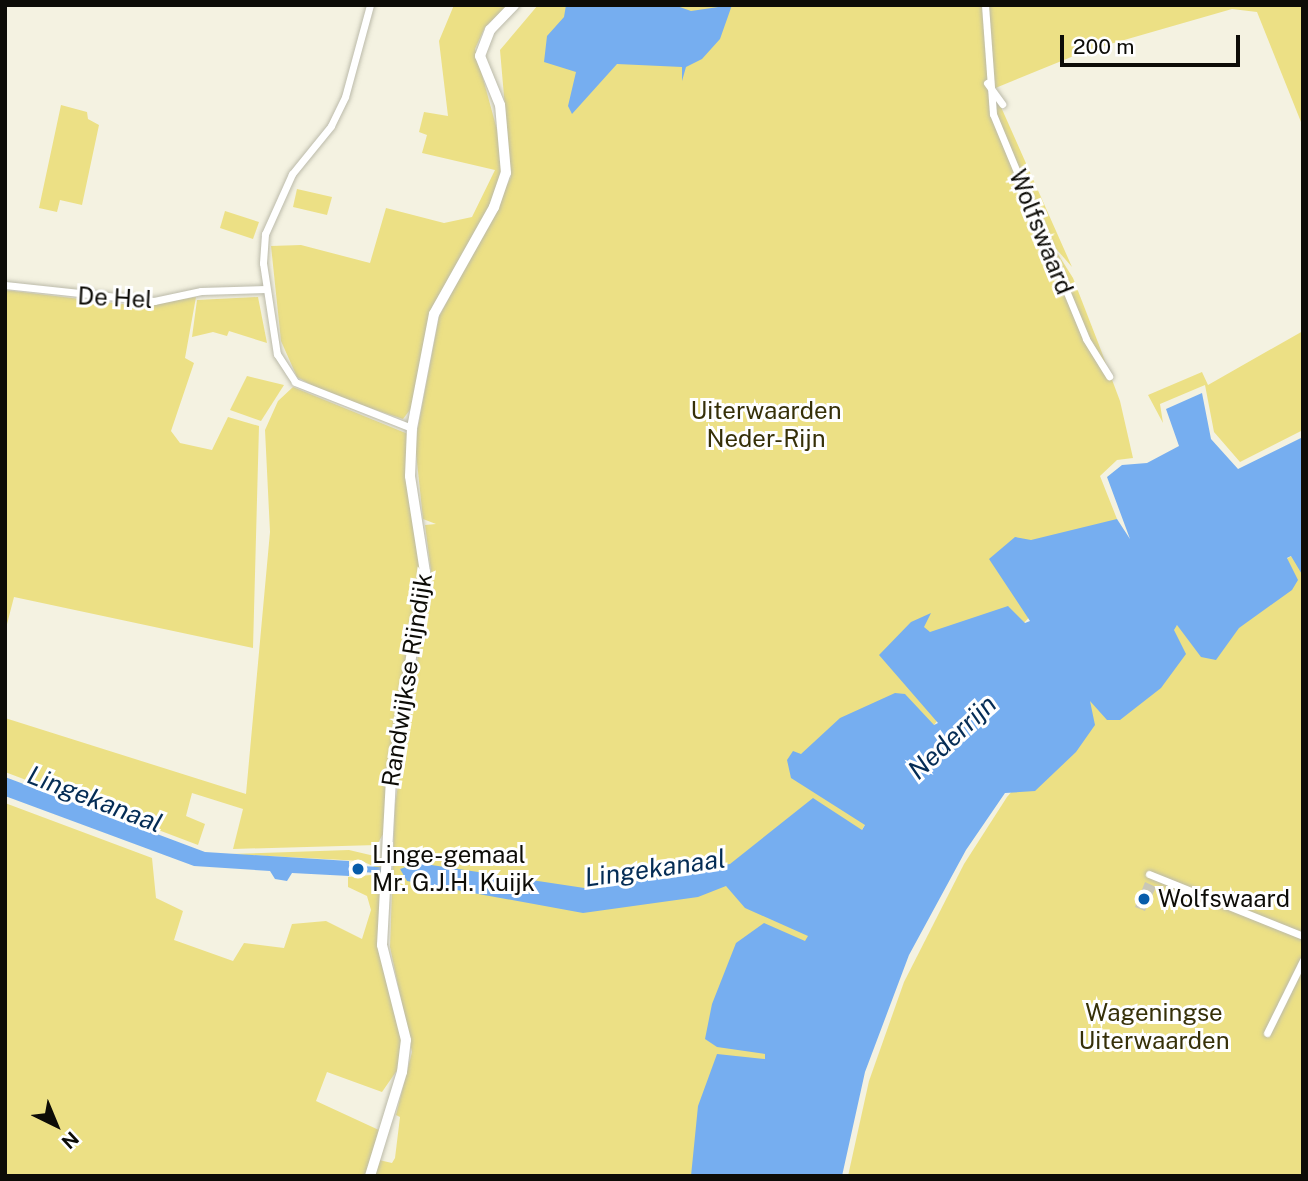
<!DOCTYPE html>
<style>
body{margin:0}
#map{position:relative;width:1308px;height:1181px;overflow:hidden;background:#f4f2e1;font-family:"Public Sans",sans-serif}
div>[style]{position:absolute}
.green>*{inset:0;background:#ece085}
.water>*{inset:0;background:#76aef0}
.canal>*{height:6px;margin:-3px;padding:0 3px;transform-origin:3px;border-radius:3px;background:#76aef0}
.building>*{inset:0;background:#c9c7b7}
.round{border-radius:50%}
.roads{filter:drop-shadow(0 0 2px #bbbaaa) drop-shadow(0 0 2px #bbbaaa)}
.street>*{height:7px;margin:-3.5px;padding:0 3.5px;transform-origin:3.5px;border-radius:3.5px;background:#fff}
.secondary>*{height:10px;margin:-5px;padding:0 5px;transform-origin:5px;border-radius:5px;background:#fff}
.dots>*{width:19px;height:19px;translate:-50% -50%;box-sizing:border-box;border:4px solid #fff;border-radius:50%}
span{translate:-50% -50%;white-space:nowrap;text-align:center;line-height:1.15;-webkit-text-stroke:6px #fff;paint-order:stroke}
.street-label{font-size:24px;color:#0d0c07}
.park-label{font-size:24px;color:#363008}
.poi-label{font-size:24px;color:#0d0c07}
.left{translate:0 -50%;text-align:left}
.water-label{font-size:26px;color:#042c55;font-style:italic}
.frame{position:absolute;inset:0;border:7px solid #0d0c07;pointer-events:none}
.north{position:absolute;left:21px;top:1090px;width:70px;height:70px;-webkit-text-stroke:5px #fff;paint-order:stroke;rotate:137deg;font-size:19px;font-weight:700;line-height:28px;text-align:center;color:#0d0c07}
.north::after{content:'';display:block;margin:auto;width:24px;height:32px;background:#0d0c07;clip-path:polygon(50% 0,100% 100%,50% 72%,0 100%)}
.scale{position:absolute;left:1060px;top:35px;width:180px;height:32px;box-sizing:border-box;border:4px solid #0d0c07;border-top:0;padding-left:9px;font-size:21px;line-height:24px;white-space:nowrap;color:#0d0c07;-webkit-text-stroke:5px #fff;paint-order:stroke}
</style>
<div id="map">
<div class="green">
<div style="clip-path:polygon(454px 5px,508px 5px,485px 27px,475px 49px,505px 159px,497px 193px,432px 308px,412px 407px,403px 419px,328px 394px,297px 377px,281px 341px,271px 246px,301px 245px,370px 263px,386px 208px,444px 223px,472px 217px,495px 170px,422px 153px,427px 135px,419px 132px,424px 112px,448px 116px,439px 41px)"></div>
<div style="clip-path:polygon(538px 5px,1303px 5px,1303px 127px,1257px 12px,1232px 9px,1086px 51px,993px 89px,1072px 267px,1051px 243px,1073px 278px,1099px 345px,1120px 401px,1133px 458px,1117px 460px,1100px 476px,1117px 519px,939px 718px,863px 828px,808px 939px,742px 1176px,373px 1176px,379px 1160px,392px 1163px,395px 1158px,400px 1117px,396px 1115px,412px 1052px,390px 947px,395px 805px,431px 571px,425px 525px,436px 524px,423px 519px,415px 443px,439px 317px,511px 177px,500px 50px)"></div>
<div style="clip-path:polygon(61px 105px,87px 112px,88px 119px,99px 125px,82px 205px,60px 200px,57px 212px,39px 208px)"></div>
<div style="clip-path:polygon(297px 189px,332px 197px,327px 215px,293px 207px)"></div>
<div style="clip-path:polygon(225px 211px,259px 222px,253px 239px,220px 228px)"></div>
<div style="clip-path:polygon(5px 290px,139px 306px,196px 297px,185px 358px,194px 363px,171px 431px,180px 443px,212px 450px,228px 417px,259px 426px,253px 648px,14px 597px,5px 632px)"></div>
<div style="clip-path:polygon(258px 297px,267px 343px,229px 331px,227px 336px,213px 332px,192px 337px,197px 300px)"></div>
<div style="clip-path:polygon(1303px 331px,1303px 430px,1240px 462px,1214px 432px,1205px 385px,1160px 404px,1163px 423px,1148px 395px,1202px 372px,1208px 385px)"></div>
<div style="clip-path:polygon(247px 376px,284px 385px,261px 421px,230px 410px)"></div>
<div style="clip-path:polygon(293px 387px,408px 434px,422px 570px,383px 834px,377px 845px,233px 849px,243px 809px,192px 793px,186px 816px,205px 824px,198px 845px,5px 772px,5px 718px,246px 794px,270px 532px,265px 430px,278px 401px)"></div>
<div style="clip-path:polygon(1303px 549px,1303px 1176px,848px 1176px,869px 1081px,904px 982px,964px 864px,1007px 797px,1089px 702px,1177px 625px)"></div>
<div style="clip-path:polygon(5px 803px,152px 858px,156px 898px,183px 911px,174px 940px,233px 961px,244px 943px,284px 948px,292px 924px,326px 921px,362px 939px,371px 910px,367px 896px,348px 887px,348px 877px,371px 875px,377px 868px,362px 861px,230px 854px,349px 850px,383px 858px,382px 919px,402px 1043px,400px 1066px,382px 1092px,327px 1072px,316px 1101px,381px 1131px,366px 1176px,5px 1176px)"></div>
</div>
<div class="water">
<div style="clip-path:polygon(566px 5px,674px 5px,691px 11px,732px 5px,720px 39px,702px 59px,686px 67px,682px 81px,682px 67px,617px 64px,572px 114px,568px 106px,576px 72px,544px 62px,547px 36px,564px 17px)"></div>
<div style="clip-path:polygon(1202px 393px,1211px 439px,1238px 469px,1303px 437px,1303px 576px,1291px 556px,1287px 558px,1298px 580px,1292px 590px,1239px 628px,1216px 660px,1201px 657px,1177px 625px,1174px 630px,1186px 654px,1161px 688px,1120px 720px,1107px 720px,1090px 701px,1095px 725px,1076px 752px,1035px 791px,1005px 793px,966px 850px,909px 955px,865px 1072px,842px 1176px,691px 1176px,698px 1106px,717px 1054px,765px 1059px,765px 1054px,717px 1047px,705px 1039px,712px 1004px,736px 943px,764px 923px,805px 941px,808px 936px,745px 908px,726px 886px,698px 897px,583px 913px,407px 881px,400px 869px,418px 863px,591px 889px,730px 864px,813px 798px,862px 830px,865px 825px,791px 778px,787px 760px,793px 751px,801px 754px,840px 718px,895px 693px,905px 694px,934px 725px,938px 723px,879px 655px,911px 622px,931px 613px,924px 627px,930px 632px,1008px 606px,1025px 623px,1030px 621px,989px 559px,1015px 537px,1031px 540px,1117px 519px,1130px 539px,1107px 477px,1122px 465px,1147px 463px,1179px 446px,1166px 409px)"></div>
<div style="clip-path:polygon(5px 777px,205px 852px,349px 861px,349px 876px,292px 873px,287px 881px,275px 879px,270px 871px,194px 866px,5px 796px)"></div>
</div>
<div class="canal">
<div style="left:343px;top:868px;width:36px;rotate:3deg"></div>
</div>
<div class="building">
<div class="round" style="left:350px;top:861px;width:16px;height:16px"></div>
<div style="clip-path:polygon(1145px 882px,1156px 887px,1145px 911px,1135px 907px)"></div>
</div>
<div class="roads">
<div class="street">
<div style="left:370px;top:5px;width:95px;rotate:105.2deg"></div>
<div style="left:345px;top:97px;width:32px;rotate:116deg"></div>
<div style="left:331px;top:126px;width:62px;rotate:129.1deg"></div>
<div style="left:292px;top:174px;width:66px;rotate:114.2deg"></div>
<div style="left:265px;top:234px;width:29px;rotate:94deg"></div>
<div style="left:263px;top:263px;width:92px;rotate:81.3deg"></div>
<div style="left:277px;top:354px;width:33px;rotate:57deg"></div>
<div style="left:295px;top:382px;width:126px;rotate:21.5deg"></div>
<div style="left:985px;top:5px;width:109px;rotate:85.8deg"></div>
<div style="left:993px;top:114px;width:243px;rotate:67.5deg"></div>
<div style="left:1086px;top:339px;width:44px;rotate:58.1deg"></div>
<div style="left:987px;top:83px;width:26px;rotate:54deg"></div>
<div style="left:5px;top:285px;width:150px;rotate:6.1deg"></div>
<div style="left:154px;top:301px;width:48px;rotate:-12deg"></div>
<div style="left:201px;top:291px;width:65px;rotate:-1.8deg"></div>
<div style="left:1149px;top:874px;width:166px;rotate:21.9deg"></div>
<div style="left:1267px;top:1033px;width:81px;rotate:-63.7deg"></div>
</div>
<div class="secondary">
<div style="left:370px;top:1176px;width:109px;rotate:-72.9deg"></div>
<div style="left:402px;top:1072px;width:32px;rotate:-83deg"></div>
<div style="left:406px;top:1040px;width:98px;rotate:-104.2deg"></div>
<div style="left:382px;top:945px;width:164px;rotate:-86.9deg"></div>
<div style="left:391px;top:781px;width:212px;rotate:-80.8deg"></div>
<div style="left:425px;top:572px;width:97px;rotate:-98.9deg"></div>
<div style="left:410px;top:476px;width:48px;rotate:-87.6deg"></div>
<div style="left:412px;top:428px;width:116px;rotate:-79.1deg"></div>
<div style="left:434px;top:314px;width:123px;rotate:-60.7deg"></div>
<div style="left:494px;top:207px;width:36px;rotate:-71deg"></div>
<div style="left:506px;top:173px;width:68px;rotate:-95deg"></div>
<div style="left:500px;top:105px;width:53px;rotate:-112.2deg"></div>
<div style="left:480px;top:56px;width:28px;rotate:-69deg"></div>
<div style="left:490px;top:30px;width:35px;rotate:-46deg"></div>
</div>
</div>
<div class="dots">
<div style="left:358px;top:869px;background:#075caa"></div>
<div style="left:1144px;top:899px;background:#075caa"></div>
</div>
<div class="street-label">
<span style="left:1041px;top:232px;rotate:68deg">Wolfswaard</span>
<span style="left:115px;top:298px;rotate:3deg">De Hel</span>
<span style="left:407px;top:680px;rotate:-81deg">Randwijkse Rijndijk</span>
</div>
<div class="park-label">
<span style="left:766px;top:425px">Uiterwaarden<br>Neder-Rijn</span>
<span style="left:1154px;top:1027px">Wageningse<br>Uiterwaarden</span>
</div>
<div class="poi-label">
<span class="left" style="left:372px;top:869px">Linge-gemaal<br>Mr. G.J.H. Kuijk</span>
<span class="left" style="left:1158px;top:899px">Wolfswaard</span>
</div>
<div class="water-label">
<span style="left:952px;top:737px;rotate:-43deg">Nederrijn</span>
<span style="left:95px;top:799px;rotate:21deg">Lingekanaal</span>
<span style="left:655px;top:868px;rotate:-8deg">Lingekanaal</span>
</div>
<div class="frame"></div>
<div class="north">N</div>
<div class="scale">200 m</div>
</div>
